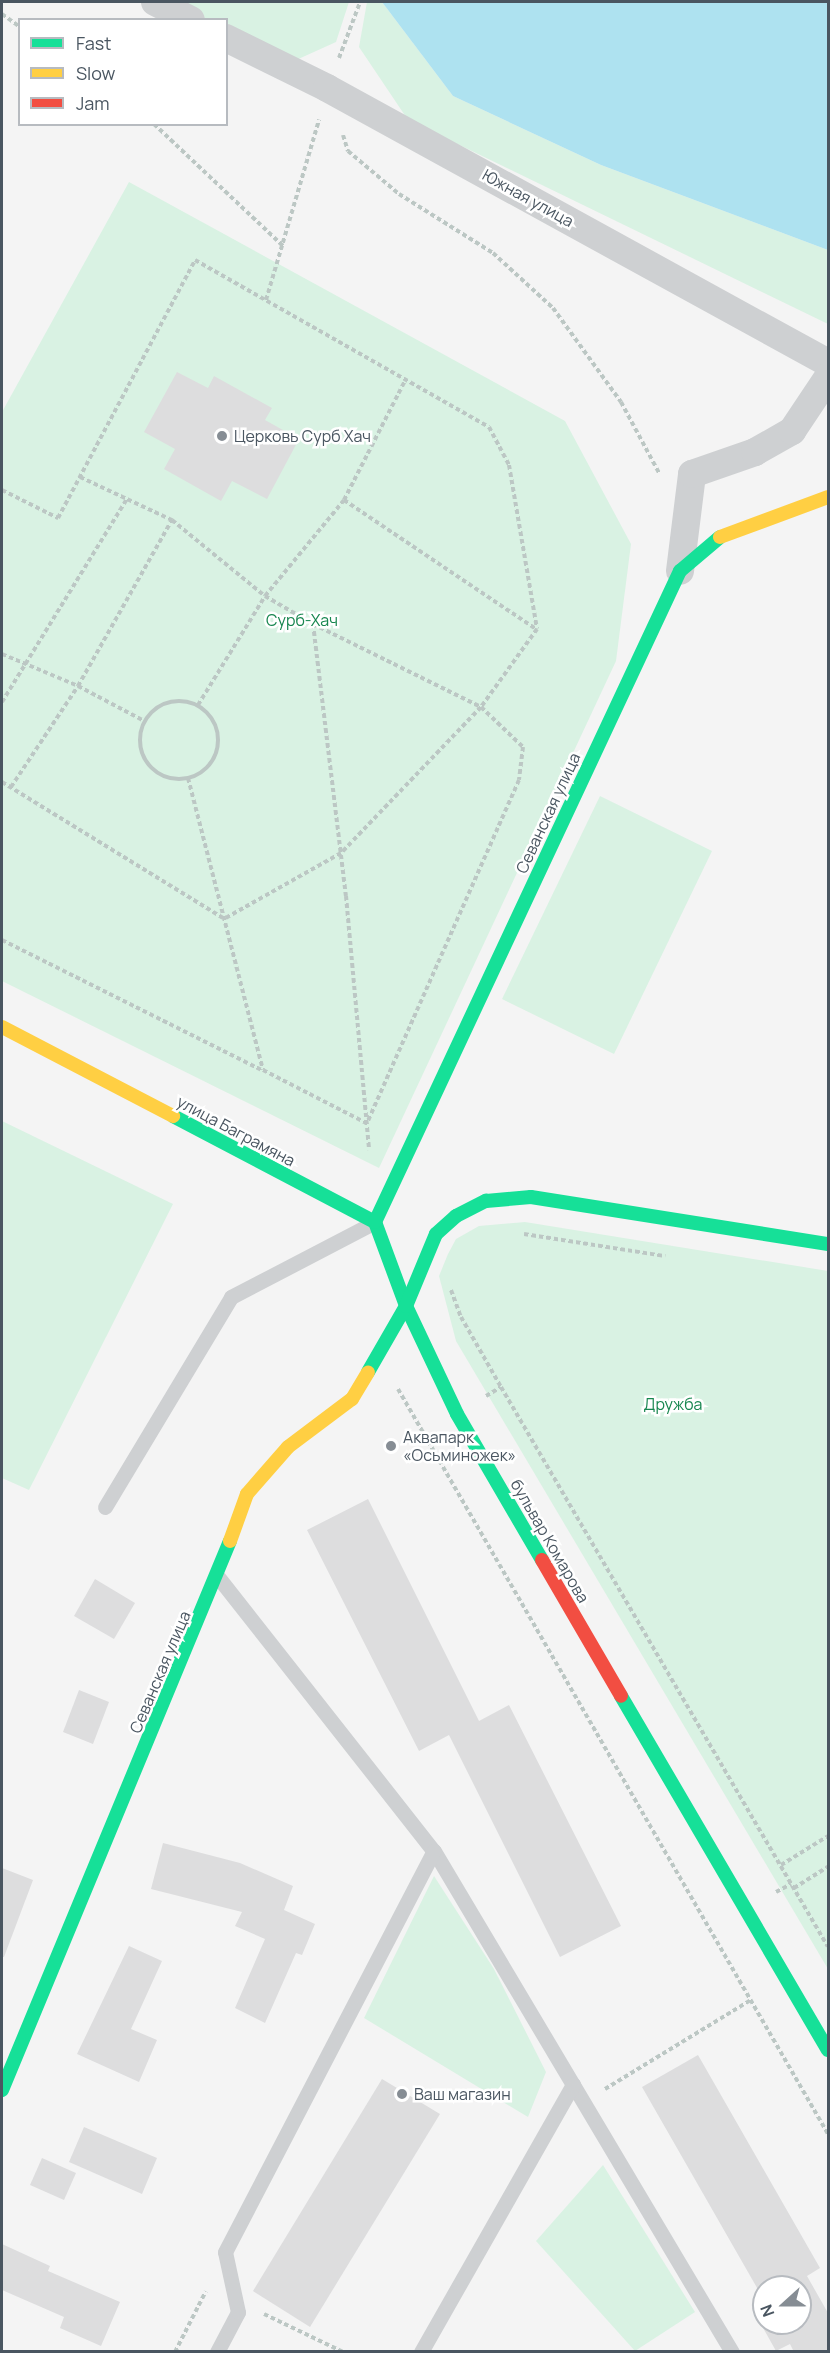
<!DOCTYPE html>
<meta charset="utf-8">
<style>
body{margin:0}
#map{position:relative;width:830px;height:2353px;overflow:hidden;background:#f4f4f4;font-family:Manrope,sans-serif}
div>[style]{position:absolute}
.green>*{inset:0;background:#d9f2e3}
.water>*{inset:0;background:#aee2f0}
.building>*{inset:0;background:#ddddde}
.path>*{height:4px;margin-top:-2px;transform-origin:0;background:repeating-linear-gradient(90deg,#bcc7c4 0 4.5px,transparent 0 7.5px)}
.path>.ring{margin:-2px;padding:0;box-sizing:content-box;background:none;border:4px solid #bcc7c4;border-radius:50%}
.lane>*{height:15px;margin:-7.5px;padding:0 7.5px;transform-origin:7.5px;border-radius:7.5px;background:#ced0d2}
.street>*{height:28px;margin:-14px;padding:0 14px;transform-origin:14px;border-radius:14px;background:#ced0d2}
.fast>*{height:14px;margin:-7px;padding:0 7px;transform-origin:7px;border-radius:7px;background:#16e098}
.slow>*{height:14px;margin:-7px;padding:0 7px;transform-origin:7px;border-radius:7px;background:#ffcf43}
.jam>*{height:14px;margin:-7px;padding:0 7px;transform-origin:7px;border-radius:7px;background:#f24e42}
.dots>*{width:16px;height:16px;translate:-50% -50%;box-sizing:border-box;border:3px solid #fff;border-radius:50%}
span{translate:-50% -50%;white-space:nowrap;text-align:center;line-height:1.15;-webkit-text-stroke:5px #fff;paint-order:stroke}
.street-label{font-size:16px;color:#4a5661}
.poi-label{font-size:16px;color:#4a5661}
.left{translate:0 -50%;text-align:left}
.park-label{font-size:16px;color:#17864f}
.frame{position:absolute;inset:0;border:3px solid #4a5661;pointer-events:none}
.legend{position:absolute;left:18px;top:18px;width:210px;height:108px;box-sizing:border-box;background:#fff;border:2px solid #b7bbc0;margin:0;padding:8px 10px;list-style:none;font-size:18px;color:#4a5661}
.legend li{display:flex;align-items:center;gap:12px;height:30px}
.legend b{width:30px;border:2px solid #b7bbc0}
.north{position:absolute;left:752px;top:2275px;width:60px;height:60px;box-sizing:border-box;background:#fff;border:2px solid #b7bbc0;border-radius:50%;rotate:249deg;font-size:16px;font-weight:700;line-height:24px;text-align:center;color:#4a5661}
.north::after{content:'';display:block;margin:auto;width:21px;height:27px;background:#868d94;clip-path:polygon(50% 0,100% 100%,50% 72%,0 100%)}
</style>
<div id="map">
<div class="green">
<div style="clip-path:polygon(171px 2px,349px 2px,336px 42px,294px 61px,227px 31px,226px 20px,204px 19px)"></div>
<div style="clip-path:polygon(367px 2px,382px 2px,453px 96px,601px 165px,828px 250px,828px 324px,408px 120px,359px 47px)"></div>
<div style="clip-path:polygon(129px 182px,565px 421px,631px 544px,616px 661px,379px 1168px,2px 981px,2px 412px)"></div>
<div style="clip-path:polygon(600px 796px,712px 851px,614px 1054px,502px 999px)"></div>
<div style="clip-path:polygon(2px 1121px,173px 1204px,29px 1490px,2px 1478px)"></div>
<div style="clip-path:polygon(525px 1222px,828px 1271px,828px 1969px,456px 1341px,439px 1276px,448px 1254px,456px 1239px,479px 1226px)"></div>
<div style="clip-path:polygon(434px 1876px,494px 1969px,546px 2072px,528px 2117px,364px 2018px)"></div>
<div style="clip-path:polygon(603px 2165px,695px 2312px,635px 2351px,536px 2241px)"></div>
</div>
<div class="water">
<div style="clip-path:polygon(382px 2px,828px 2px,828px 250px,601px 165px,453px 96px)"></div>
</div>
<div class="building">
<div style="clip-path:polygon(177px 372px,208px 388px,214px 376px,272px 408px,265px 420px,299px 439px,267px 499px,232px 481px,221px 501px,164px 469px,175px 449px,144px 432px)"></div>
<div style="clip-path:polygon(368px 1499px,479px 1721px,509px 1705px,621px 1926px,560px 1957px,449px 1735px,419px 1751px,307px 1530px)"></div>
<div style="clip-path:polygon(95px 1579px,135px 1603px,114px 1639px,74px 1616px)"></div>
<div style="clip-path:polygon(79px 1690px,109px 1702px,93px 1744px,63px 1732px)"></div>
<div style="clip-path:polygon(163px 1843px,240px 1863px,293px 1886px,284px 1910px,315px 1924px,302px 1955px,296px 1953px,265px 2023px,235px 2008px,265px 1939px,235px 1926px,242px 1912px,151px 1889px)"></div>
<div style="clip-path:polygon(2px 1868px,33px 1880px,4px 1957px,2px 1957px)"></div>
<div style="clip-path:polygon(129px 1946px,162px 1961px,131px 2029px,157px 2040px,139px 2082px,77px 2054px)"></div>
<div style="clip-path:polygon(698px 2055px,820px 2268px,807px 2276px,828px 2313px,828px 2352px,794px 2352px,790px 2344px,776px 2351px,752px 2308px,764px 2302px,764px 2323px,800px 2323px,800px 2287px,764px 2287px,764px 2300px,642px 2087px)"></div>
<div style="clip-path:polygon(382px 2079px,440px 2114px,310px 2327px,253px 2291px)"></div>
<div style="clip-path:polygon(84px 2127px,157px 2158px,142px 2194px,69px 2162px)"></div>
<div style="clip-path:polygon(42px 2158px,76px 2173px,64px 2200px,30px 2185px)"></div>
<div style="clip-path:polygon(2px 2244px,50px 2266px,48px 2271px,120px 2302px,101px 2346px,60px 2328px,64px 2317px,2px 2290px)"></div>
</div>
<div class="path">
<div style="left:2px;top:14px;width:22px;rotate:36deg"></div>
<div style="left:339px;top:58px;width:60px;rotate:-69.4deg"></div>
<div style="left:154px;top:124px;width:178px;rotate:43.4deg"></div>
<div style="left:343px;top:135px;width:17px;rotate:73deg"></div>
<div style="left:348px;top:151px;width:67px;rotate:40.1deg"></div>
<div style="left:399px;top:194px;width:111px;rotate:32.1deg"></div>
<div style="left:493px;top:253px;width:81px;rotate:42.5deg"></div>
<div style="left:553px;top:308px;width:116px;rotate:54.1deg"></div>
<div style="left:621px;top:402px;width:81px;rotate:61.8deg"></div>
<div style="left:266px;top:300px;width:188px;rotate:-73.6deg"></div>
<div style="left:80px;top:477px;width:102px;rotate:25.1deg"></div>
<div style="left:172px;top:520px;width:120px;rotate:39.3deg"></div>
<div style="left:265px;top:596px;width:56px;rotate:30.3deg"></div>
<div style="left:313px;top:624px;width:187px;rotate:26.3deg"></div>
<div style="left:481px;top:707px;width:58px;rotate:43.6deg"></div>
<div style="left:523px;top:747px;width:33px;rotate:97deg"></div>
<div style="left:519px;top:780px;width:375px;rotate:113.9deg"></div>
<div style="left:2px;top:490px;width:63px;rotate:26.6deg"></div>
<div style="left:58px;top:518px;width:292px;rotate:-62deg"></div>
<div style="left:195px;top:260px;width:338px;rotate:29.6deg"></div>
<div style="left:489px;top:427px;width:43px;rotate:62.2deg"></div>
<div style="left:509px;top:465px;width:166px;rotate:80.3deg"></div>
<div style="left:537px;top:629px;width:96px;rotate:125.7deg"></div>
<div style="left:481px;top:707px;width:202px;rotate:133.8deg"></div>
<div style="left:341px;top:853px;width:134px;rotate:150.6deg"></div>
<div style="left:344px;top:500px;width:231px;rotate:33.9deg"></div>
<div style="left:313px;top:624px;width:274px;rotate:83.1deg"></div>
<div style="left:346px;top:896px;width:255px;rotate:84.8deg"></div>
<div style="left:2px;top:654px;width:82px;rotate:22.8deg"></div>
<div style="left:78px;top:686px;width:75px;rotate:27.9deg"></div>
<div class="ring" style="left:140px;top:701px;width:74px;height:74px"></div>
<div style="left:2px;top:702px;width:238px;rotate:-58.4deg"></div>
<div style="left:198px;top:705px;width:128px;rotate:-58.4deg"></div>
<div style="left:265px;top:596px;width:124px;rotate:-50.5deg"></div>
<div style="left:344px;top:500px;width:134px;rotate:-62.9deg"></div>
<div style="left:188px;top:778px;width:301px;rotate:75.6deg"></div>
<div style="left:263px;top:1070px;width:116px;rotate:27.2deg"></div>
<div style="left:2px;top:782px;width:259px;rotate:31.6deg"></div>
<div style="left:11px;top:787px;width:121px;rotate:-56.4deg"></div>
<div style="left:78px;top:686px;width:191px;rotate:-60.5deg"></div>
<div style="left:2px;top:940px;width:291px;rotate:26.6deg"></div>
<div style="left:524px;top:1234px;width:143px;rotate:8.9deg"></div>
<div style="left:451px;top:1290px;width:29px;rotate:70deg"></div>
<div style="left:461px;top:1317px;width:81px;rotate:60.3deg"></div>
<div style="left:501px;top:1387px;width:648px;rotate:59.72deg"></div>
<div style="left:398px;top:1389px;width:860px;rotate:60.01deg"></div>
<div style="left:486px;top:1396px;width:17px;rotate:-31deg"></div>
<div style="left:781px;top:1865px;width:55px;rotate:-31.7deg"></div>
<div style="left:794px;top:1888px;width:40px;rotate:-32deg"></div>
<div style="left:776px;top:1892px;width:17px;rotate:-28deg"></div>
<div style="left:605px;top:2089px;width:171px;rotate:-31.4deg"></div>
<div style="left:264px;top:2314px;width:88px;rotate:25.7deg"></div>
<div style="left:175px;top:2352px;width:68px;rotate:-63.1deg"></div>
</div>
<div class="lane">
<div style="left:105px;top:1507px;width:245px;rotate:-59deg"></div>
<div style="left:231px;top:1297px;width:162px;rotate:-27.5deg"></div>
<div style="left:218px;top:1577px;width:349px;rotate:51.8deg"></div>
<div style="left:434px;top:1851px;width:583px;rotate:59.26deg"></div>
<div style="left:217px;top:2352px;width:45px;rotate:-62.3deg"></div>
<div style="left:238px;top:2312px;width:61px;rotate:-102.2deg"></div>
<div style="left:225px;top:2252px;width:452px;rotate:-62.5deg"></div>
<div style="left:421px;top:2352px;width:308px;rotate:-60.4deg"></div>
</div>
<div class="street">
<div style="left:155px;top:2px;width:40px;rotate:26.6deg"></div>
<div style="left:226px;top:38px;width:113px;rotate:26.3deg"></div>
<div style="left:327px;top:88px;width:572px;rotate:28.76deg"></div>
<div style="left:680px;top:571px;width:98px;rotate:-82.9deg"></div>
<div style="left:692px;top:474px;width:67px;rotate:-19.2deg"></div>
<div style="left:755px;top:452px;width:43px;rotate:-29.6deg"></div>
<div style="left:792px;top:431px;width:65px;rotate:-56.3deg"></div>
</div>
<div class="fast">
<div style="left:173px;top:1116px;width:228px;rotate:27.7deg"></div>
<div style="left:375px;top:1222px;width:90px;rotate:69.7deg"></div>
<div style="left:406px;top:1306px;width:119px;rotate:64.7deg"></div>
<div style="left:457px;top:1414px;width:169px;rotate:59.8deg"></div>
<div style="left:375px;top:1222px;width:719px;rotate:-64.9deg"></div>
<div style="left:680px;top:571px;width:52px;rotate:-40.4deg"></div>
<div style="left:368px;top:1372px;width:76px;rotate:-60.1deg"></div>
<div style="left:406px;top:1306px;width:78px;rotate:-67.4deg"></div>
<div style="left:436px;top:1234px;width:27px;rotate:-42deg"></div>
<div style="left:456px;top:1216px;width:34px;rotate:-27deg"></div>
<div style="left:486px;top:1201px;width:45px;rotate:-5.1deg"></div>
<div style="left:531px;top:1197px;width:301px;rotate:9deg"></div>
<div style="left:621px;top:1696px;width:410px;rotate:59.7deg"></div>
<div style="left:2px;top:2090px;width:594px;rotate:-67.45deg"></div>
</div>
<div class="slow">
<div style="left:720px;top:537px;width:115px;rotate:-20.3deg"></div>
<div style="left:2px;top:1027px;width:193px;rotate:27.5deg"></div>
<div style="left:230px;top:1541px;width:50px;rotate:-70.1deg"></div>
<div style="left:247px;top:1494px;width:62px;rotate:-48.9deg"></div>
<div style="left:288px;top:1447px;width:80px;rotate:-36.9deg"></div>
<div style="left:352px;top:1399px;width:31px;rotate:-59deg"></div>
</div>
<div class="jam">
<div style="left:542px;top:1560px;width:157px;rotate:59.8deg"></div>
</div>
<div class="dots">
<div style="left:222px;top:436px;background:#868d94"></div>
<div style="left:391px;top:1446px;background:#868d94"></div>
<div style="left:402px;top:2094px;background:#868d94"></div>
</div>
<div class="street-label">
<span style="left:528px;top:198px;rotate:29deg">Южная улица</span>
<span style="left:548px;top:813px;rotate:-65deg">Севанская улица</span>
<span style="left:236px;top:1131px;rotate:28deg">улица Баграмяна</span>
<span style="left:550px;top:1541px;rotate:60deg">бульвар Комарова</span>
<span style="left:160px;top:1672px;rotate:-67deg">Севанская улица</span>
</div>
<div class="poi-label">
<span class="left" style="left:234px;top:436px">Церковь Сурб Хач</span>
<span class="left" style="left:403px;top:1446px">Аквапарк<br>«Осьминожек»</span>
<span class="left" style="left:414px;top:2094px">Ваш магазин</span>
</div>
<div class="park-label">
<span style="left:302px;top:620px">Сурб-Хач</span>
<span style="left:673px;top:1404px">Дружба</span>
</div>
<div class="frame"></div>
<ul class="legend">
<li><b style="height:8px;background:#16e098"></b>Fast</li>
<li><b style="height:8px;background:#ffcf43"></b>Slow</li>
<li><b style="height:8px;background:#f24e42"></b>Jam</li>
</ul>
<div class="north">N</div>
</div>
